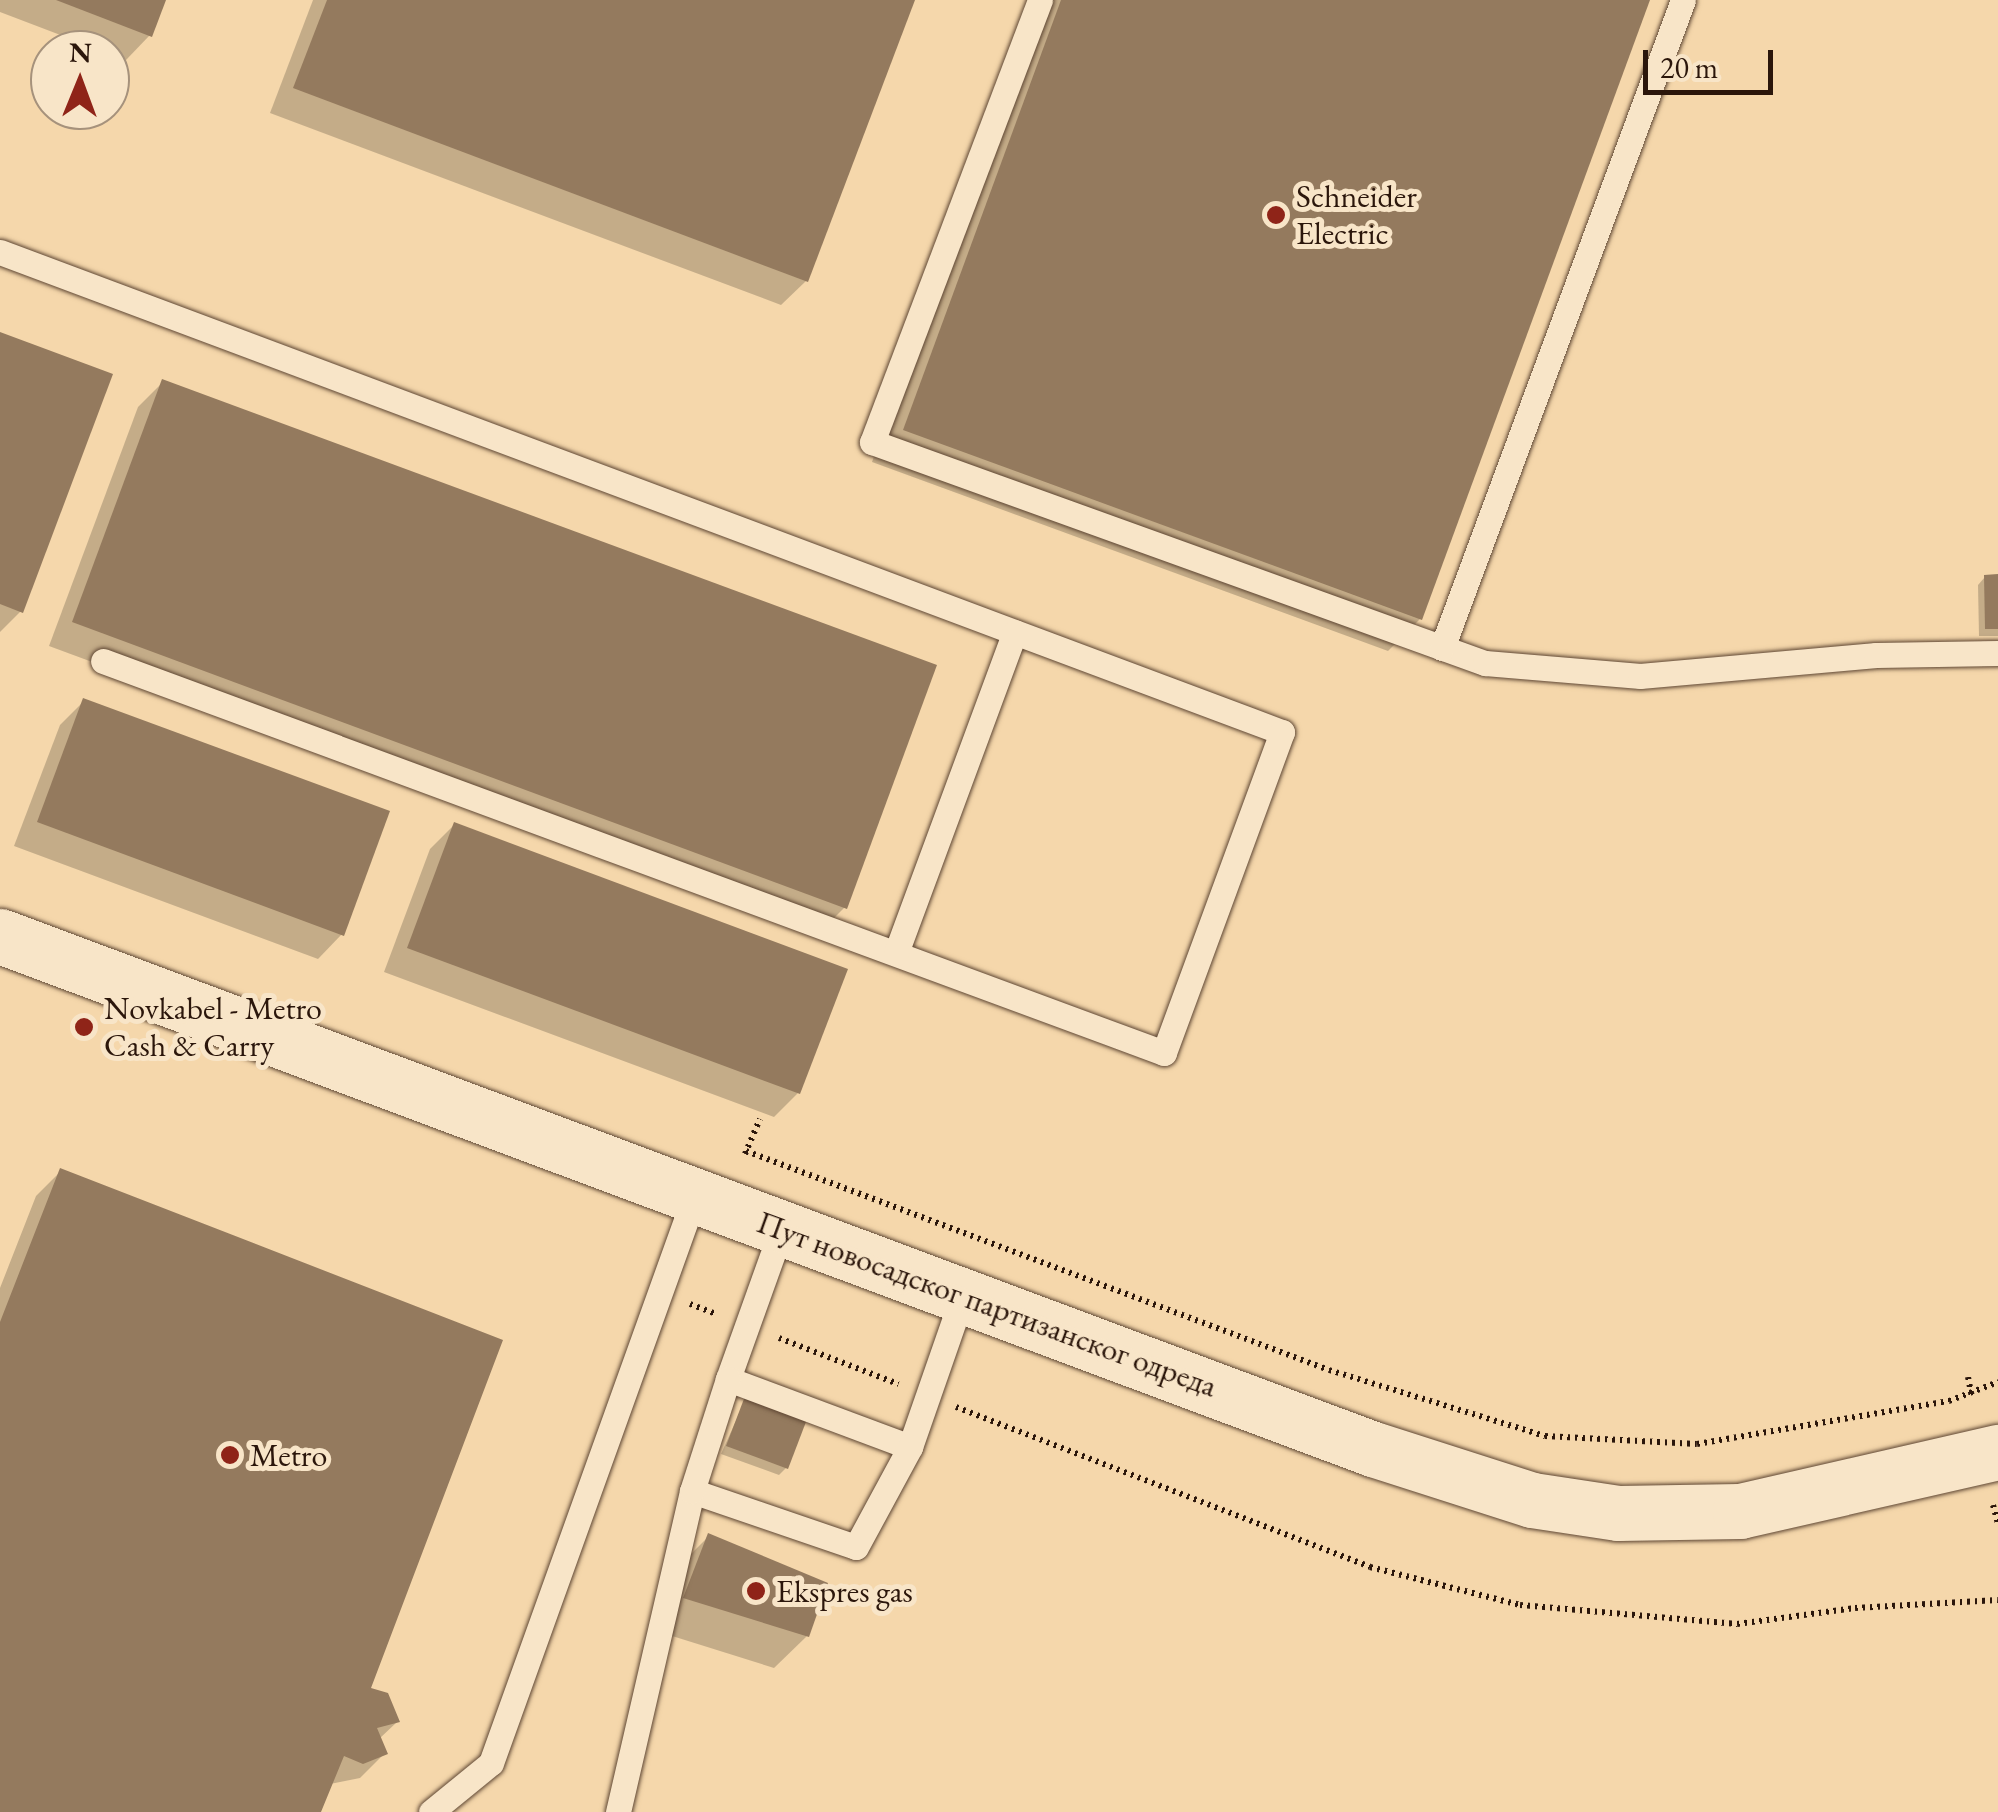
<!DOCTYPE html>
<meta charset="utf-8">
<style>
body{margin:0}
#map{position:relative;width:1998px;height:1812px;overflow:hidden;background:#f5d7ab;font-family:"EB Garamond",serif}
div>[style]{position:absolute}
.shadow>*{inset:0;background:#0003}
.building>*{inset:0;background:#947a5e}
.path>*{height:6px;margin-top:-3px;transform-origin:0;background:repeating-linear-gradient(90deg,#2b160b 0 2.5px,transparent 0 7.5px)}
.roads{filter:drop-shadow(0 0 2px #5e4633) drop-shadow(0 0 2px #5e4633)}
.service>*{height:25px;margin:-12.5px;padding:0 12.5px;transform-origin:12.5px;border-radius:12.5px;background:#f8e5c8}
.tertiary>*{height:55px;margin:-27.5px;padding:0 27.5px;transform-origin:27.5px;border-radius:27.5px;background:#f8e5c8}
.dots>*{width:28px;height:28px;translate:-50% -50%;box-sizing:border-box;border:5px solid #f8e5c8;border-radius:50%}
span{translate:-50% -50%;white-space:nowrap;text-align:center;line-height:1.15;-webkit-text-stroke:10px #f8e5c8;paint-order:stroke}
.poi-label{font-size:32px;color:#2b160b}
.left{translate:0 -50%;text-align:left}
.street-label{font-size:32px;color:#2b160b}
.north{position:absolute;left:30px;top:30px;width:100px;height:100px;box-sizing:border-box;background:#f8e5c8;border:2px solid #a6927c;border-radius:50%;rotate:1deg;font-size:28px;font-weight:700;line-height:40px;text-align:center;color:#2b160b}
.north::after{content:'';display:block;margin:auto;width:35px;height:45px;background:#8f2418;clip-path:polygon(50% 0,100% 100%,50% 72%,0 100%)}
.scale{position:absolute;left:1643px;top:50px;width:130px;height:45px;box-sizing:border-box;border:5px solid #2b160b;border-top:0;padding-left:12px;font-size:30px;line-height:35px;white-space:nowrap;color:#2b160b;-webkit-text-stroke:8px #f8e5c8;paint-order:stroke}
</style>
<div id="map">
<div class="shadow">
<div style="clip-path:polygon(0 0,164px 0,150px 35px,126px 60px,0 12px)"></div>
<div style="clip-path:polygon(313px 0,912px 0,806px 281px,781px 305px,270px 113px)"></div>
<div style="clip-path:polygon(1042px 0,1647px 0,1420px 619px,1388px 651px,872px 462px)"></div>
<div style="clip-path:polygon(0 334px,20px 612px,0 632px)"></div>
<div style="clip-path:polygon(163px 382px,845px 907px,820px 932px,49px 646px,138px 407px)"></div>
<div style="clip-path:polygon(1985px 577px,1998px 577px,1998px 636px,1979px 636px,1978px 585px)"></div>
<div style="clip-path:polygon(84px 701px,342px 934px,318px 959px,14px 846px,60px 725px)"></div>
<div style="clip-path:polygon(454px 825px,798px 1093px,774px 1117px,384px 972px,430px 849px)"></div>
<div style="clip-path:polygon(61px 1171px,367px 1690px,397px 1722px,379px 1739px,385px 1753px,360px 1778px,330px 1784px,318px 1812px,0 1812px,0 1288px,36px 1196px)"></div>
<div style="clip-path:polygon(748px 1394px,786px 1468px,779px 1475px,721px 1454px)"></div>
<div style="clip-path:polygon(709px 1536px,807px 1636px,774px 1668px,653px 1630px,677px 1568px)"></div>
</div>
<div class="building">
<div style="clip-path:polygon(56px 0,166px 0,152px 37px)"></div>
<div style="clip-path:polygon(327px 0,915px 0,808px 282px,293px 88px)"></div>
<div style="clip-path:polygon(1061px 0,1650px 0,1422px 620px,903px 430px)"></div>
<div style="clip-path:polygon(0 332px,113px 374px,23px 613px,0 604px)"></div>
<div style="clip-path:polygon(162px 379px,937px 665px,847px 909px,72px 622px)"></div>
<div style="clip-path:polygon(1998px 574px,1998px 629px,1985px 629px,1984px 575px)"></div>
<div style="clip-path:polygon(83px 698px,390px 811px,344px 936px,37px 822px)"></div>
<div style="clip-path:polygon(454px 822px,848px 969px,800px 1094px,407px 948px)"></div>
<div style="clip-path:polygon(60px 1168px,503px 1340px,371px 1688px,388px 1693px,400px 1722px,377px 1728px,388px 1754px,363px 1764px,344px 1756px,321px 1812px,0 1812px,0 1322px)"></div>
<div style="clip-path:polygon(747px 1391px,809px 1414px,788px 1469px,726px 1446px)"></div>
<div style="clip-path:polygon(708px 1533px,828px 1583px,809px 1637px,683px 1598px)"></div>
</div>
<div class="path">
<div style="left:746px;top:1151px;width:623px;rotate:20.59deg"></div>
<div style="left:1329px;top:1370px;width:226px;rotate:17deg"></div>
<div style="left:1545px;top:1436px;width:152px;rotate:3deg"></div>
<div style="left:1697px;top:1444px;width:256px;rotate:-9.7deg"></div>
<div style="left:1949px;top:1401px;width:53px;rotate:-21.2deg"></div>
<div style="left:745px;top:1154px;width:38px;rotate:-67deg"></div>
<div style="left:690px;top:1304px;width:28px;rotate:21deg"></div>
<div style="left:779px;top:1338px;width:128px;rotate:21.1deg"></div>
<div style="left:1968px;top:1377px;width:21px;rotate:79deg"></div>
<div style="left:956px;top:1407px;width:444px;rotate:21.1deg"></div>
<div style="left:1370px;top:1567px;width:155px;rotate:14.2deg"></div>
<div style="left:1520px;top:1605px;width:218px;rotate:5deg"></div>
<div style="left:1737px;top:1624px;width:119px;rotate:-7.7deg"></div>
<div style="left:1855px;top:1608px;width:143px;rotate:-3.2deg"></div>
<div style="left:1993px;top:1505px;width:20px;rotate:75deg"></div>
</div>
<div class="roads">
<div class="service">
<div style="left:1040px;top:0;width:473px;rotate:110.8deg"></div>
<div style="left:872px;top:442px;width:652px;rotate:19.83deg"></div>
<div style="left:1485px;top:663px;width:156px;rotate:4.8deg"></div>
<div style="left:1640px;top:676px;width:237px;rotate:-5.1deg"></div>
<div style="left:1876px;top:655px;width:122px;rotate:-0.9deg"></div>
<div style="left:0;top:252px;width:1369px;rotate:20.53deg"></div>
<div style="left:1282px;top:732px;width:342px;rotate:110.2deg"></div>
<div style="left:1164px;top:1053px;width:1131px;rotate:-159.72deg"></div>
<div style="left:1442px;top:648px;width:691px;rotate:-69.6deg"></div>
<div style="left:896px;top:953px;width:342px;rotate:-69.7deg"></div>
<div style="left:782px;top:1228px;width:160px;rotate:109.7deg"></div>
<div style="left:728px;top:1379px;width:194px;rotate:20.5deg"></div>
<div style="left:910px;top:1447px;width:161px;rotate:-70.8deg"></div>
<div style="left:692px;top:1491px;width:173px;rotate:18.9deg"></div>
<div style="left:856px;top:1547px;width:114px;rotate:-61.6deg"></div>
<div style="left:431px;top:1812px;width:77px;rotate:-39.2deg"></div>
<div style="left:491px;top:1763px;width:604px;rotate:-70.24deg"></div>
<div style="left:618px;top:1812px;width:329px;rotate:-77deg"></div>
<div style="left:692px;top:1491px;width:118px;rotate:-72.2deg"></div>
</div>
<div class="tertiary">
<div style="left:0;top:936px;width:1466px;rotate:20.49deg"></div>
<div style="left:1373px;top:1449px;width:167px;rotate:17.8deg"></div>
<div style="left:1532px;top:1500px;width:87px;rotate:8.6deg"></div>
<div style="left:1618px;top:1513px;width:122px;rotate:-0.9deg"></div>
<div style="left:1740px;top:1511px;width:265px;rotate:-12.9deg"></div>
</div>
</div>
<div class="dots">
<div style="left:1276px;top:215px;background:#8f2418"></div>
<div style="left:84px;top:1027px;background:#8f2418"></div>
<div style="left:230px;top:1455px;background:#8f2418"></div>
<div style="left:756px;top:1591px;background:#8f2418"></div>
</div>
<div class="poi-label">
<span class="left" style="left:1296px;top:215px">Schneider<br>Electric</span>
<span class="left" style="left:104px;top:1027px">Novkabel - Metro<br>Cash &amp; Carry</span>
<span class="left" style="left:250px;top:1455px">Metro</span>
<span class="left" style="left:776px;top:1591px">Ekspres gas</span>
</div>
<div class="street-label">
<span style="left:987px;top:1304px;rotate:20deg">Пут новосадског партизанског одреда</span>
</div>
<div class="north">N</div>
<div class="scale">20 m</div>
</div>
